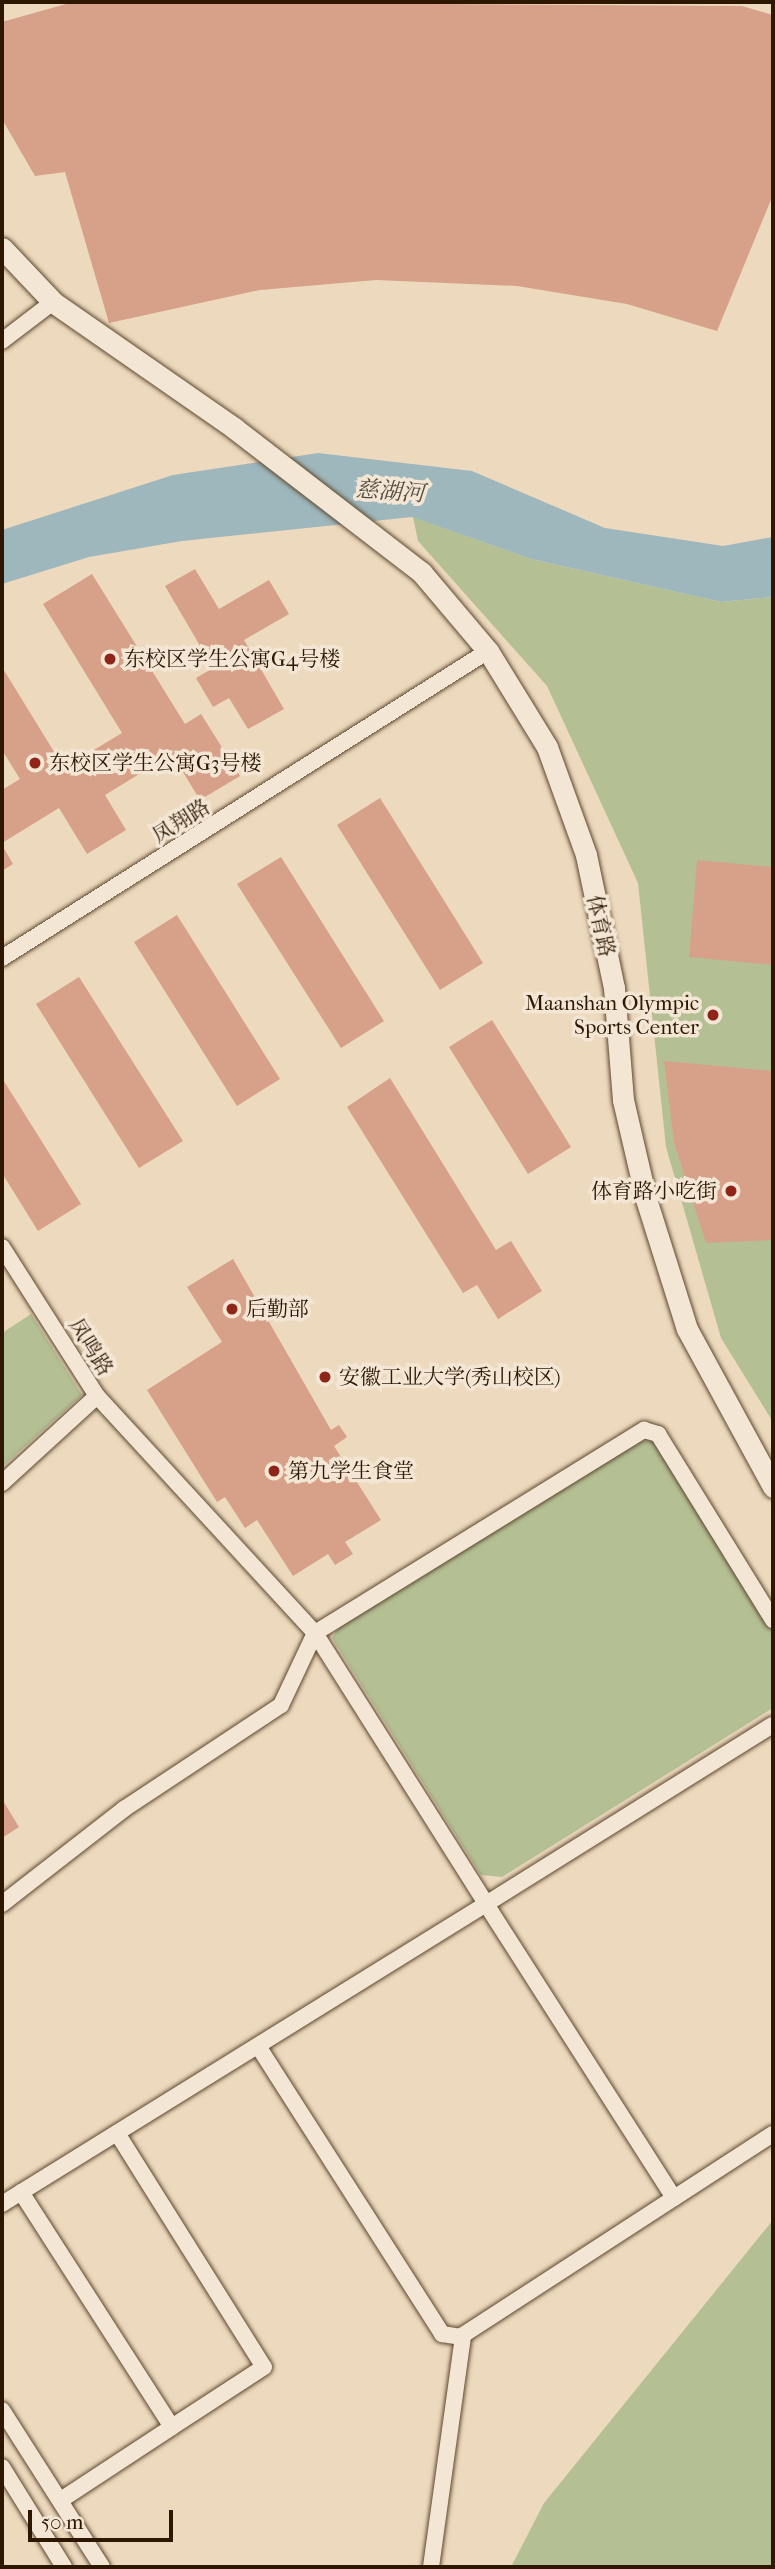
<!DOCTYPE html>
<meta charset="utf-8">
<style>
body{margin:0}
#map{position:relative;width:775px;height:2569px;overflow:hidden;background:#edd9bd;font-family:"IM FELL French Canon","Noto Serif SC",serif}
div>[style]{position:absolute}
.green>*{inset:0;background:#b4c094}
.water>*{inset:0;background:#9eb7bc}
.building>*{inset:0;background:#d6a188}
.roads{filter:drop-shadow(0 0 2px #5d4830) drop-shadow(0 0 2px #5d4830)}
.street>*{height:16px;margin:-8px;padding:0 8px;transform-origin:8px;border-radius:8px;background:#f3e6d4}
.secondary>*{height:21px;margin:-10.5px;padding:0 10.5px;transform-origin:10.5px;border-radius:10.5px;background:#f3e6d4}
.dots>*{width:19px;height:19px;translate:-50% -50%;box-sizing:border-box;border:4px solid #f3e6d4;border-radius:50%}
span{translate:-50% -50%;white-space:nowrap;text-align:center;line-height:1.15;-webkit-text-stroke:7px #f3e6d4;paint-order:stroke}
.poi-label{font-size:21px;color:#2d1701}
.left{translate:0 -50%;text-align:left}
.right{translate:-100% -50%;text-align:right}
.street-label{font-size:21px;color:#2d1701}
.water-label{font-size:23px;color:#554f42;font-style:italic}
.frame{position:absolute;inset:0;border:4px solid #2d1701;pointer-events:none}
.scale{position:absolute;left:28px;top:2510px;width:145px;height:32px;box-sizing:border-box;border:4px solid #2d1701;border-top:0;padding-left:9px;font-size:21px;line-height:24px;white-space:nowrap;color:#2d1701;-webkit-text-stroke:5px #f3e6d4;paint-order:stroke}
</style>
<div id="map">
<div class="green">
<div style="clip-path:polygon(413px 517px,531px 559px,721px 602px,773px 597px,773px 1422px,721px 1338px,666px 1147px,638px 883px,547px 686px,418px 541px)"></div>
<div style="clip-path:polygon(31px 1314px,82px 1395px,2px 1467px,2px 1333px)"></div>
<div style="clip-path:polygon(652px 1440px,773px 1628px,773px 1708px,502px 1877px,481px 1875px,332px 1638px,339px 1627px,640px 1442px)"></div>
<div style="clip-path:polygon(773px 2220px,773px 2567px,511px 2567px,544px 2503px)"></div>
</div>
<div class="water">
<div style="clip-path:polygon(318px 453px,472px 471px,605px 528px,723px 546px,773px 537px,773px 597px,721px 602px,531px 559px,412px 517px,182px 541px,89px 557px,2px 584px,2px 530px,173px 475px)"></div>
</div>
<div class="building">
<div style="clip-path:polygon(73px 2px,742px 6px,773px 15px,773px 195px,717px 331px,627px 304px,517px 286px,376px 280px,260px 290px,109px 323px,65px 172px,35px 176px,2px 119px,2px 22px)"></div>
<div style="clip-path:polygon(195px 569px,219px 609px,269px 580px,289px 614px,244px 640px,284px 709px,248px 729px,229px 698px,213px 707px,196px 678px,213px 668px,165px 586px)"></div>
<div style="clip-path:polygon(92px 574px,185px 724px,201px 714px,240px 776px,200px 800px,172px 754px,105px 795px,126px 830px,87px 854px,59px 808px,2px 843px,2px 790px,20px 779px,2px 750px,2px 667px,64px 768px,122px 733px,43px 604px)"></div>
<div style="clip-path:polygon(380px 798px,483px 963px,440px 990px,337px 825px)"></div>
<div style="clip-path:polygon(2px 845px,13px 864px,2px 871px)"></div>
<div style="clip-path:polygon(281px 857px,384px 1021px,341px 1048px,237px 884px)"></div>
<div style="clip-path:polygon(697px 860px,773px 867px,773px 965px,689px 957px)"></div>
<div style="clip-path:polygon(177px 915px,280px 1079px,237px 1106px,134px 942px)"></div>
<div style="clip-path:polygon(79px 977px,183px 1141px,139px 1168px,36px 1004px)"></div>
<div style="clip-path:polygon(492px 1020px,571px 1147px,528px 1174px,449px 1047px)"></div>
<div style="clip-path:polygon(664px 1061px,773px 1071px,773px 1240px,706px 1243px,674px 1143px)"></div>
<div style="clip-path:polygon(2px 1078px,81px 1204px,38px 1231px,2px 1173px)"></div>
<div style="clip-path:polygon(390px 1078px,496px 1250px,511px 1241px,542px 1291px,498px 1319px,477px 1285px,463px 1293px,347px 1107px)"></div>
<div style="clip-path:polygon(233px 1259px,331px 1430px,339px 1425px,347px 1437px,334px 1446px,381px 1520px,345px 1542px,353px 1554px,335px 1565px,328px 1554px,293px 1576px,257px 1520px,245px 1528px,225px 1497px,217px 1502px,147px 1390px,222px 1342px,187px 1287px)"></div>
<div style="clip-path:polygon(2px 1799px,19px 1827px,2px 1838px)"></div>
</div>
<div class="roads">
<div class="street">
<div style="left:2px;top:341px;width:64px;rotate:-37.4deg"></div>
<div style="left:2px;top:958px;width:575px;rotate:-32.28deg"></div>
<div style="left:2px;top:1247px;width:177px;rotate:57.5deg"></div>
<div style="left:97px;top:1396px;width:129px;rotate:137.5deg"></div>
<div style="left:97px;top:1396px;width:322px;rotate:47.4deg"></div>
<div style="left:315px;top:1633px;width:320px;rotate:57.7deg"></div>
<div style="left:486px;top:1904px;width:338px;rotate:-32deg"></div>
<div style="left:2px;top:1904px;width:155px;rotate:-37.9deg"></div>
<div style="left:124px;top:1809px;width:188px;rotate:-33.5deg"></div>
<div style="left:281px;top:1705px;width:80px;rotate:-64.7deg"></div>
<div style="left:315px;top:1633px;width:387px;rotate:-31.7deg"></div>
<div style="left:644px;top:1430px;width:15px;rotate:16deg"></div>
<div style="left:658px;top:1434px;width:219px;rotate:58.3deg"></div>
<div style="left:258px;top:2046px;width:342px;rotate:57.4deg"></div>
<div style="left:442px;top:2334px;width:19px;rotate:9deg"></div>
<div style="left:117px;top:2133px;width:276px;rotate:57.9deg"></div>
<div style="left:264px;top:2367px;width:110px;rotate:146.9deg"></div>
<div style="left:21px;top:2192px;width:279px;rotate:57.3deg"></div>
<div style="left:172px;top:2427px;width:133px;rotate:146.7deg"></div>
<div style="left:2px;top:2204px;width:569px;rotate:-31.79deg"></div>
<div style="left:486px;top:1904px;width:349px;rotate:57.4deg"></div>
<div style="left:2px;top:2410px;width:186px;rotate:57.5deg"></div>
<div style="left:2px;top:2467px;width:118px;rotate:58.2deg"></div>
<div style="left:431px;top:2567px;width:234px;rotate:-82.1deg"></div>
<div style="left:463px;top:2335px;width:369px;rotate:-33deg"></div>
</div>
<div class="secondary">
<div style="left:2px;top:248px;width:74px;rotate:46.6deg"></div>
<div style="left:53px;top:302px;width:221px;rotate:34.8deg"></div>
<div style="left:234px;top:428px;width:237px;rotate:37.6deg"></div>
<div style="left:422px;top:573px;width:102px;rotate:49.8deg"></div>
<div style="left:488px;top:651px;width:113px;rotate:58.4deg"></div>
<div style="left:547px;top:747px;width:115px;rotate:70.1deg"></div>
<div style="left:586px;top:855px;width:136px;rotate:78.1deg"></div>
<div style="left:614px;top:988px;width:112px;rotate:85.4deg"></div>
<div style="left:623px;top:1100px;width:102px;rotate:76.9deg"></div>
<div style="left:646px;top:1199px;width:136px;rotate:72.5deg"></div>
<div style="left:687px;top:1329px;width:180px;rotate:61.4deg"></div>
</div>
</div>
<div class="dots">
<div style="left:110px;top:659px;background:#8f2418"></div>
<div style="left:35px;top:763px;background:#8f2418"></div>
<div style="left:713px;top:1015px;background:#8f2418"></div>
<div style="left:731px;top:1191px;background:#8f2418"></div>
<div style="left:232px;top:1309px;background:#8f2418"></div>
<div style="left:325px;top:1377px;background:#8f2418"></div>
<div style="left:274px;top:1471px;background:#8f2418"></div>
</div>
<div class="poi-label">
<span class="left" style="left:124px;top:659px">东校区学生公寓G4号楼</span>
<span class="left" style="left:49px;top:763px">东校区学生公寓G3号楼</span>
<span class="right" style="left:699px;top:1015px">Maanshan Olympic<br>Sports Center</span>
<span class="right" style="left:717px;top:1191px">体育路小吃街</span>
<span class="left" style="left:246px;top:1309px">后勤部</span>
<span class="left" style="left:339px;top:1377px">安徽工业大学(秀山校区)</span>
<span class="left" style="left:288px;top:1471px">第九学生食堂</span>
</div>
<div class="street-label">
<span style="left:181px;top:821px;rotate:-32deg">凤翔路</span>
<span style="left:601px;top:926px;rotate:78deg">体育路</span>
<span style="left:91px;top:1347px;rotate:58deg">凤鸣路</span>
</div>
<div class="water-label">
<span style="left:390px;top:492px;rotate:4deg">慈湖河</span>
</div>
<div class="frame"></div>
<div class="scale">50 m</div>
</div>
